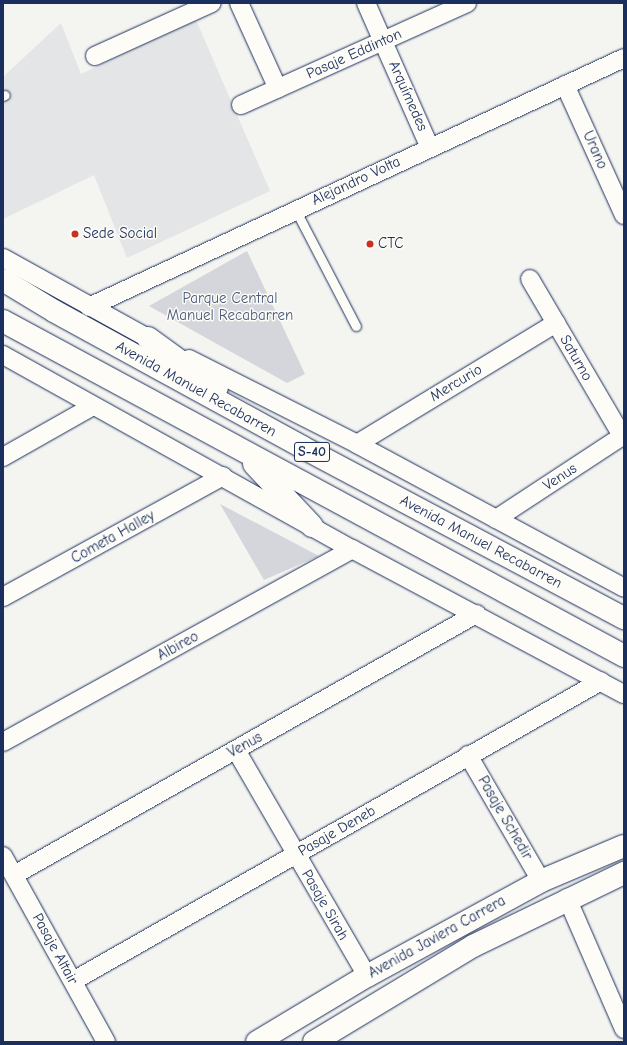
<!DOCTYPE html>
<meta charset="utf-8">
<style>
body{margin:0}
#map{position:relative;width:627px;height:1045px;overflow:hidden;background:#f4f4f1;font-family:"Comic Neue",sans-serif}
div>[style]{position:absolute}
.built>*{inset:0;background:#e4e5e6}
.green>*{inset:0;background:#d4d6db}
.roads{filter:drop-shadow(0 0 1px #1b2f5e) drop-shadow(0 0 1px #1b2f5e)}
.lane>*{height:9px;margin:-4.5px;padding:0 4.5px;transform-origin:4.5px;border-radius:4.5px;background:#fdfcf7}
.street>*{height:18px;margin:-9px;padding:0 9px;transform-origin:9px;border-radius:9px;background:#fdfcf7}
.primary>*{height:22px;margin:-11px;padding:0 11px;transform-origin:11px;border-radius:11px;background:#fdfcf7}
.dots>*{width:11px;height:11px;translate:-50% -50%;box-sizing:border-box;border:2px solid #fdfcf7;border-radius:50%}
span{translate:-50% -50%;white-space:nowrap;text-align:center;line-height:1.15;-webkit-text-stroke:3px #fdfcf7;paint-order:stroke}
.shield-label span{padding:1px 3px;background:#fdfcf7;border:1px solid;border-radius:3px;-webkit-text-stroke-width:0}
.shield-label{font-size:14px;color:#1b2f5e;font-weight:700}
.street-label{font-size:15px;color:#1b2f5e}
.poi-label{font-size:15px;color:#1b2f5e}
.left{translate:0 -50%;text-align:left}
.park-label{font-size:15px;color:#49597d}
.frame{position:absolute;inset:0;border:4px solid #1b2f5e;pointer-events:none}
</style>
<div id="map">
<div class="built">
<div style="clip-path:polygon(196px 20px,270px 191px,127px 258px,94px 175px,3px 219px,3px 77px,61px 23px,81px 74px)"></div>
</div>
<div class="green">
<div style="clip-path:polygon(247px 251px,305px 374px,287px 383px,149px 306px)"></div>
<div style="clip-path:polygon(220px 504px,319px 556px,264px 580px)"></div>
</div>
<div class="roads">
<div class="lane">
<div style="left:3px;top:96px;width:2px;rotate:-27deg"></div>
<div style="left:295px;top:209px;width:132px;rotate:62.5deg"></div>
</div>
<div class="street">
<div style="left:239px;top:3px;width:94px;rotate:65.6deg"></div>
<div style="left:366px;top:3px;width:156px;rotate:66.2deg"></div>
<div style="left:95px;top:56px;width:128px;rotate:-24.4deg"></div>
<div style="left:565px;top:85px;width:143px;rotate:65.6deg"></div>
<div style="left:241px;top:105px;width:248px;rotate:-24.3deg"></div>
<div style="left:3px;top:258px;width:178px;rotate:28.9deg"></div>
<div style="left:530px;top:279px;width:182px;rotate:59.6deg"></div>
<div style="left:89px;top:307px;width:590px;rotate:-24.96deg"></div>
<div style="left:3px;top:355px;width:399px;rotate:29.1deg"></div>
<div style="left:352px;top:549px;width:308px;rotate:28.1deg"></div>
<div style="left:189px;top:359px;width:188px;rotate:26.8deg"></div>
<div style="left:357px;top:444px;width:303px;rotate:28.3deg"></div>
<div style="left:357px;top:444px;width:233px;rotate:-31.3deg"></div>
<div style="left:3px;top:457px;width:103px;rotate:-29.5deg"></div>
<div style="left:496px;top:519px;width:153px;rotate:-33.3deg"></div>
<div style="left:3px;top:597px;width:251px;rotate:-28.8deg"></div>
<div style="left:3px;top:742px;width:399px;rotate:-28.9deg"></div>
<div style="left:236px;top:750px;width:261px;rotate:59.9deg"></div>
<div style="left:468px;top:755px;width:146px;rotate:59.9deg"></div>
<div style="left:3px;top:856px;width:213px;rotate:61deg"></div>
<div style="left:14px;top:875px;width:531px;rotate:-29.46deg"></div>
<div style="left:567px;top:898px;width:143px;rotate:66.5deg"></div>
<div style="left:73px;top:981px;width:607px;rotate:-29.6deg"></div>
</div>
<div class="primary">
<div style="left:3px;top:280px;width:60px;rotate:31.3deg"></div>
<div style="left:54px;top:311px;width:283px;rotate:28.7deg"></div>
<div style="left:302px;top:447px;width:365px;rotate:28deg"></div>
<div style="left:3px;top:321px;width:706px;rotate:28.34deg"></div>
<div style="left:148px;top:338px;width:85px;rotate:35.9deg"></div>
<div style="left:254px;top:464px;width:85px;rotate:46.9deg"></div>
<div style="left:257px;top:1042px;width:128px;rotate:-31deg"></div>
<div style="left:367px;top:976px;width:198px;rotate:-28.6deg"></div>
<div style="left:541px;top:881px;width:90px;rotate:-22.9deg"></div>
<div style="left:314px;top:1042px;width:186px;rotate:-31.1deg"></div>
<div style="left:473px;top:946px;width:168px;rotate:-25.8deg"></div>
</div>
</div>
<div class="dots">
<div style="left:75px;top:234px;background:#c8321e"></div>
<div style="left:370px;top:244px;background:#c8321e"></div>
</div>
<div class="shield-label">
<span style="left:312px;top:452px">S-40</span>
</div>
<div class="street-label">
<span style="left:354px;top:54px;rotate:-24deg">Pasaje Eddinton</span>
<span style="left:408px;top:96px;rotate:66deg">Arquímedes</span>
<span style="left:595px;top:150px;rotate:66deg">Urano</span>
<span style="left:356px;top:181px;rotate:-25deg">Alejandro Volta</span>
<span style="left:576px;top:358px;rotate:60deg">Saturno</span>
<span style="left:456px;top:383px;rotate:-31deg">Mercurio</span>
<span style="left:196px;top:389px;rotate:29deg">Avenida Manuel Recabarren</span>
<span style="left:560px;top:477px;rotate:-33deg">Venus</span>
<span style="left:113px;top:537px;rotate:-29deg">Cometa Halley</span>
<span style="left:481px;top:542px;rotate:28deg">Avenida Manuel Recabarren</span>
<span style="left:178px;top:646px;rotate:-29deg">Albireo</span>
<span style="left:245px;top:745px;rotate:-29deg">Venus</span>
<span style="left:505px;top:818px;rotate:60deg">Pasaje Schedir</span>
<span style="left:337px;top:831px;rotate:-30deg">Pasaje Deneb</span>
<span style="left:325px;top:905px;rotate:60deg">Pasaje Sirah</span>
<span style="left:437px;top:937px;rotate:-29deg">Avenida Javiera Carrera</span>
<span style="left:55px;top:949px;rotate:61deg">Pasaje Altair</span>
</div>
<div class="poi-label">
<span class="left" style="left:83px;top:234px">Sede Social</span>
<span class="left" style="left:378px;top:244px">CTC</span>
</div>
<div class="park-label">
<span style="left:230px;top:307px">Parque Central<br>Manuel Recabarren</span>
</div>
<div class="frame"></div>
</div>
